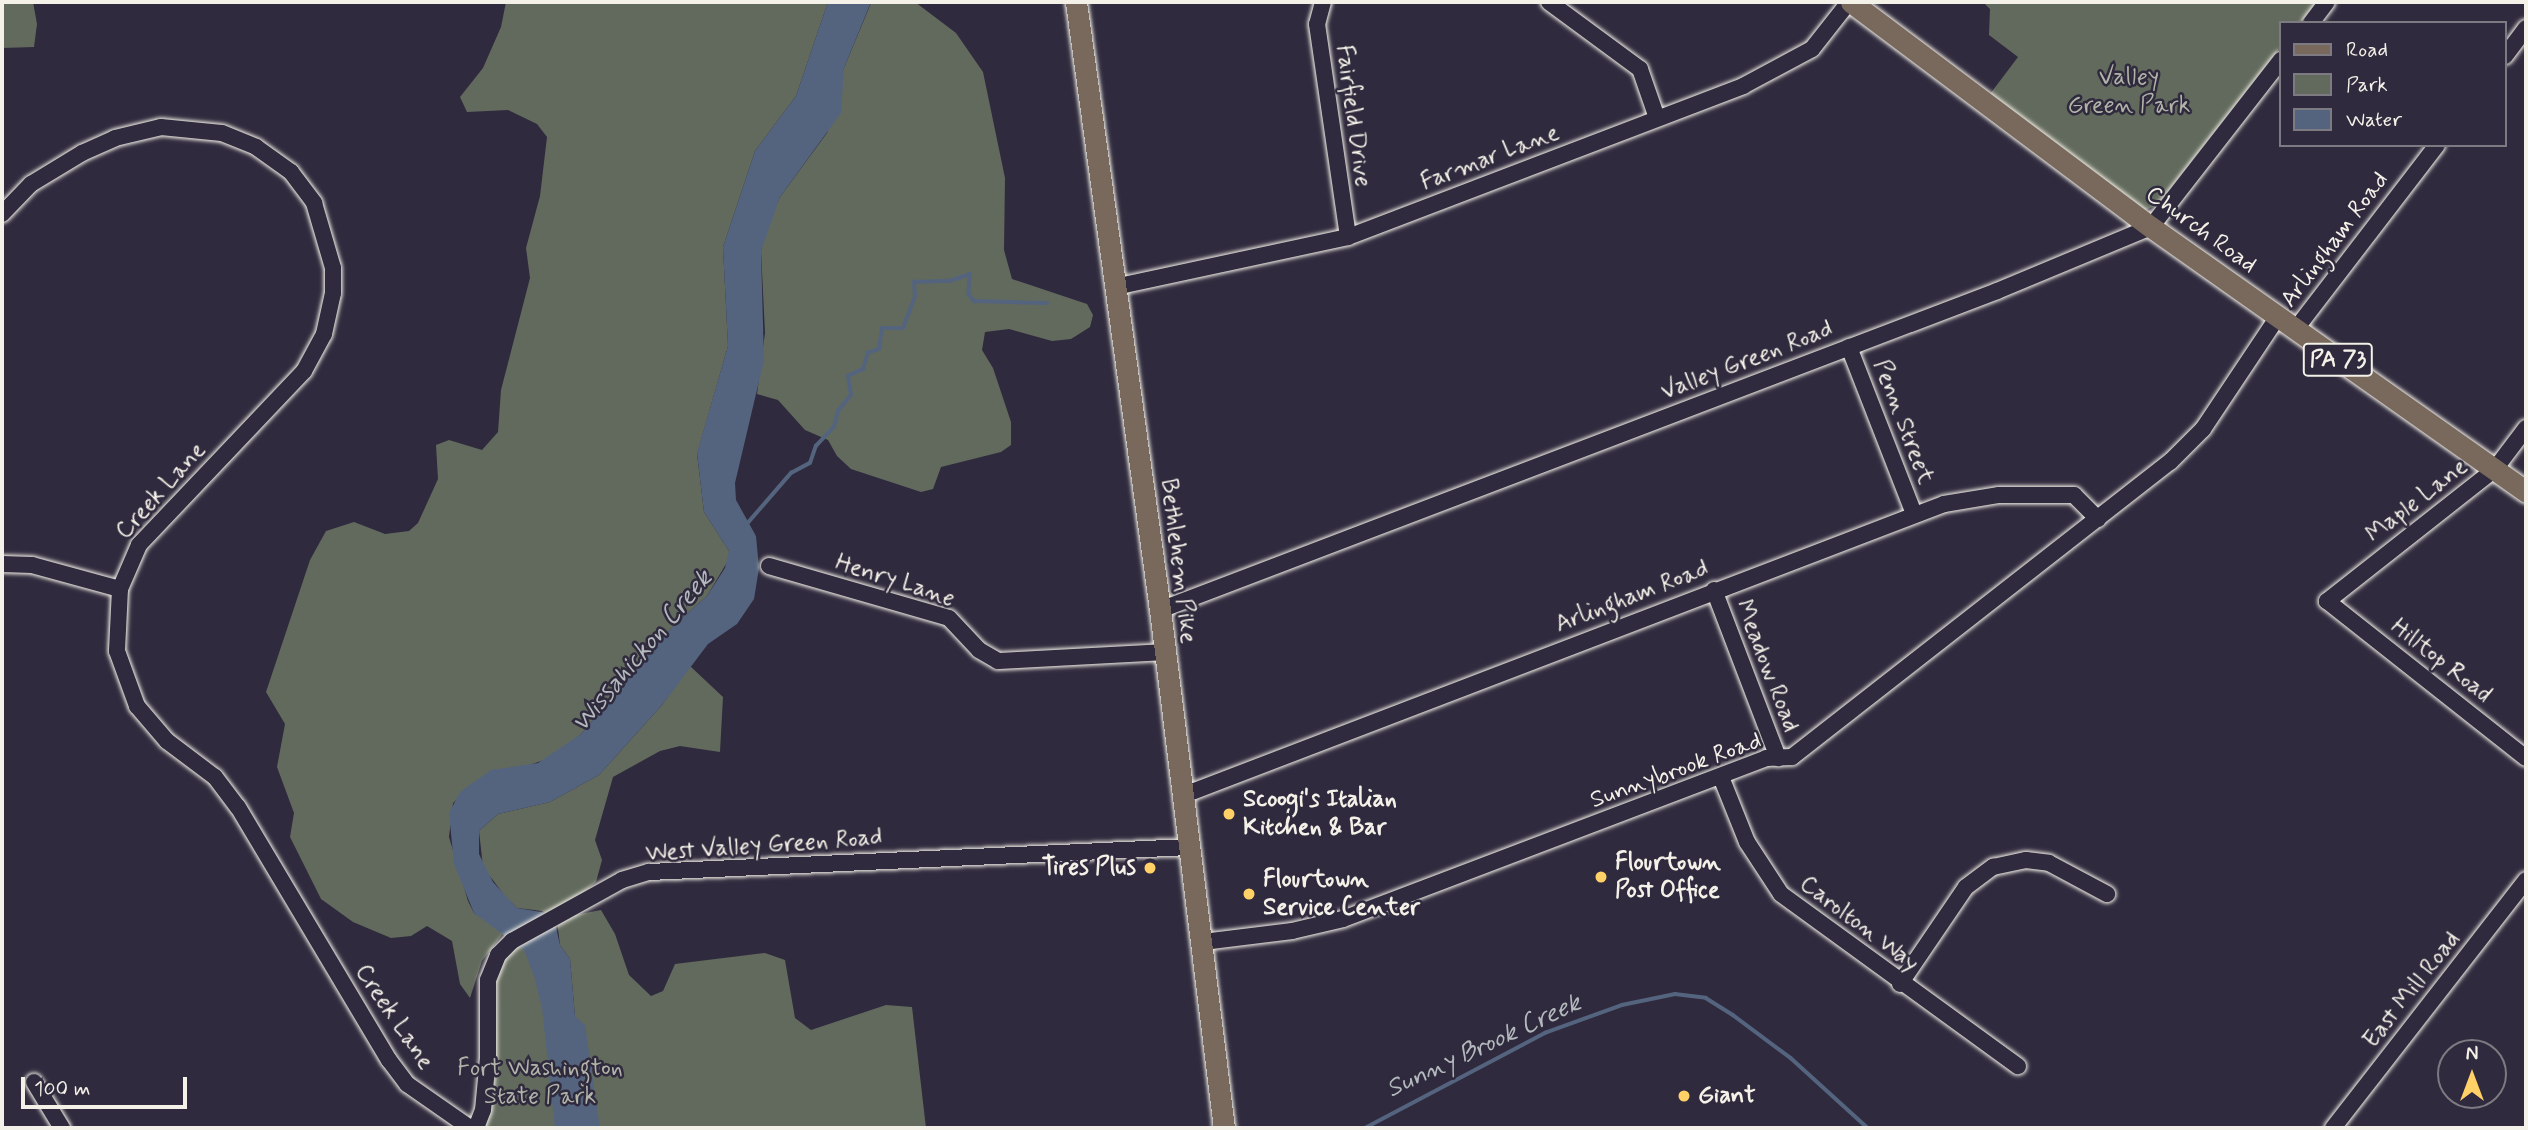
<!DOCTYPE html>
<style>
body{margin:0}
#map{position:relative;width:2528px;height:1130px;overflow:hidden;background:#2f2a3d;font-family:Mynerve,sans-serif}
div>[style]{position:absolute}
.green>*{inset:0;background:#626a5d}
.water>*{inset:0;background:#54647e}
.stream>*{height:3.5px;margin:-1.75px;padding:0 1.75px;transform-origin:1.75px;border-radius:1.75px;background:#54647e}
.roads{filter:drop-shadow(0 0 2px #f4f1e8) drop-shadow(0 0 2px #f4f1e8)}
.minor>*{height:16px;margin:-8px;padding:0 8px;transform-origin:8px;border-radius:8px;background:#2f2a3d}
.major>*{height:21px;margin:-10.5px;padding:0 10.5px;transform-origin:10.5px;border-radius:10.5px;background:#78695c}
.dots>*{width:19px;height:19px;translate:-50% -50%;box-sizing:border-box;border:4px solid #2f2a3d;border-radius:50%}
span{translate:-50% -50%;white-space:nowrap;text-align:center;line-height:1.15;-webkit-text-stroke:5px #2f2a3d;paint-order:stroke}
.shield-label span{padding:2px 5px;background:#2f2a3d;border:2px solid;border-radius:5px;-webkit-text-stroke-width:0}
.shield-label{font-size:23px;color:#f4f1e8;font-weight:700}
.park-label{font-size:24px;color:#b2b4a9}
.street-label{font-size:24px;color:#f4f1e8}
.poi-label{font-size:24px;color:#f4f1e8;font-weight:700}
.left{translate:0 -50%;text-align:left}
.right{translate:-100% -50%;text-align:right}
.water-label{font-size:26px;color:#b4b9be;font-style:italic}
.frame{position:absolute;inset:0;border:4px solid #f4f1e8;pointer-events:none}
.legend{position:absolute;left:2279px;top:21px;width:228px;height:126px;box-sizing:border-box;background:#2f2a3d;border:2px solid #7e7a81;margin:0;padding:9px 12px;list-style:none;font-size:21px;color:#f4f1e8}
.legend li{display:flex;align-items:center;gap:14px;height:35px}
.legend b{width:35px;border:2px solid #7e7a81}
.north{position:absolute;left:2437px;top:1039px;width:70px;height:70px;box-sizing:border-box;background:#2f2a3d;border:2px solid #7e7a81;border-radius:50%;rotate:0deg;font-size:19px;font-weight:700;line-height:28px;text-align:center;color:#f4f1e8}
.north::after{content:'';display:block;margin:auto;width:24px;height:32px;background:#ffd166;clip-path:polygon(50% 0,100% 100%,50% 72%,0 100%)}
.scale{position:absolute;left:21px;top:1077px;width:166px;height:32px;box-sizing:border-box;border:4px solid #f4f1e8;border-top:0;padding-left:9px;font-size:21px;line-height:24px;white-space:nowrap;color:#f4f1e8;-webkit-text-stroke:5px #2f2a3d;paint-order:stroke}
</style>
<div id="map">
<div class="green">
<div style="clip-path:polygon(2px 2px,33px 2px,37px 24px,34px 47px,2px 48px)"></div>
<div style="clip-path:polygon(506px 2px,828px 2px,796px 96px,755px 151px,723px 247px,728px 346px,697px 454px,704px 512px,729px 551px,729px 559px,707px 596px,674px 625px,581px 734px,553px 757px,473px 784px,453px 803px,449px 837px,468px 901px,474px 913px,504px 932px,482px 961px,470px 998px,460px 984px,452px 941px,427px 926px,411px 936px,391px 938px,353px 922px,321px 899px,290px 837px,294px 813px,277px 767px,285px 724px,266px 692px,310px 560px,326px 531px,354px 522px,385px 534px,409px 531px,418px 523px,438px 479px,436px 445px,449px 440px,482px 450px,498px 432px,501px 390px,530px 278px,526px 248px,540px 196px,547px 137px,537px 124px,508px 110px,467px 112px,460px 97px,483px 68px,501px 27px)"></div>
<div style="clip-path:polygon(915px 2px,956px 33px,983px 72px,1005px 178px,1004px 250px,1012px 279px,1087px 304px,1093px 315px,1090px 327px,1071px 339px,1052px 341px,1009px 329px,985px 332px,982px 350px,993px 368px,1011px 422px,1011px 445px,1001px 452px,941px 467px,933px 489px,921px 492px,851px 469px,837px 456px,828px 440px,805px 430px,778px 400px,757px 394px,765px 333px,761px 251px,768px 224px,780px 197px,827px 133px,844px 68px,871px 3px)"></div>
<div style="clip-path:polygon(1983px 2px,2316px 2px,2300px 23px,2281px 23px,2281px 46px,2157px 205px,2143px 211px,1987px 98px,2018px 57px,1989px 35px,1990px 9px)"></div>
<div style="clip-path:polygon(690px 666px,723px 697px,720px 752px,680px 746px,660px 751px,613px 777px,595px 840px,602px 860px,596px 882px,568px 905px,575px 915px,601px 910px,615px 934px,629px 975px,651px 996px,663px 991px,675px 964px,765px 953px,785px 960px,795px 1018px,811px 1030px,886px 1005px,912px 1007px,926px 1128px,485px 1128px,496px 1075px,497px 958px,533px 938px,575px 1016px,570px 959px,560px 945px,557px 921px,542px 911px,517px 908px,505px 896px,483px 867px,479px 831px,498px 814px,550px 802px,599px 775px,662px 705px)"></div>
</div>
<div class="water">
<div style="clip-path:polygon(828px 2px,871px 2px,844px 68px,841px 113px,780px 197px,761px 251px,764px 360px,735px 483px,736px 500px,756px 536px,759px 568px,754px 599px,737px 624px,708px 644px,662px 705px,599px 775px,550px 802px,498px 814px,479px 831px,479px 854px,493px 882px,517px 908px,553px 914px,560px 945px,570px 959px,575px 1016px,585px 1025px,600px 1128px,555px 1128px,542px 1008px,534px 976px,524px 950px,474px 913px,454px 864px,449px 813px,460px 792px,491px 770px,538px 763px,581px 734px,674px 625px,707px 596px,725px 568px,729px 551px,704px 512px,697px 453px,728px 346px,723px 247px,755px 151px,796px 96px)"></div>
</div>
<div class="stream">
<div style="left:746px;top:525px;width:69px;rotate:-49.1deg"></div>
<div style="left:791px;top:473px;width:21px;rotate:-28deg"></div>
<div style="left:810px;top:463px;width:18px;rotate:-71deg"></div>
<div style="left:816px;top:446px;width:26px;rotate:-47deg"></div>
<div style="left:834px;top:427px;width:16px;rotate:-76deg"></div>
<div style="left:838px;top:411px;width:21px;rotate:-51deg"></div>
<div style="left:851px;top:395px;width:19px;rotate:-99deg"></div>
<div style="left:848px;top:376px;width:17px;rotate:-25deg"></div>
<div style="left:863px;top:369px;width:17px;rotate:-73deg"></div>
<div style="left:868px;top:353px;width:12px;rotate:-20deg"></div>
<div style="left:879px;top:349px;width:21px;rotate:-82deg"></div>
<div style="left:882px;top:328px;width:21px"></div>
<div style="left:903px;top:328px;width:34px;rotate:-69deg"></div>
<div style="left:915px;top:296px;width:14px;rotate:-94deg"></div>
<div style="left:914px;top:282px;width:36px;rotate:-2deg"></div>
<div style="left:950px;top:281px;width:21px;rotate:-19deg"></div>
<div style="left:970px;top:274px;width:20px;rotate:93deg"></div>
<div style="left:969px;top:294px;width:9px;rotate:54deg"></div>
<div style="left:974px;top:301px;width:73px;rotate:1.6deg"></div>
<div style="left:1365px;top:1128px;width:204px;rotate:-27.8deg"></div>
<div style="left:1545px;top:1033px;width:82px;rotate:-20deg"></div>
<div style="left:1622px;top:1005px;width:54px;rotate:-11.7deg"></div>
<div style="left:1675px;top:994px;width:31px;rotate:7deg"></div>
<div style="left:1706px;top:998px;width:32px;rotate:32deg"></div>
<div style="left:1733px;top:1015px;width:72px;rotate:36.6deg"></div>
<div style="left:1791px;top:1058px;width:104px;rotate:42.3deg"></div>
</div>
<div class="roads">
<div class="minor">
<div style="left:1323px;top:2px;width:23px;rotate:105deg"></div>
<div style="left:1317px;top:24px;width:215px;rotate:81.7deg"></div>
<div style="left:1549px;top:2px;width:113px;rotate:36.4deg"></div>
<div style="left:1640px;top:69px;width:52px;rotate:70.9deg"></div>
<div style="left:2311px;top:23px;width:26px;rotate:-53deg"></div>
<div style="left:2505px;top:56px;width:35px;rotate:-53deg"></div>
<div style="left:2px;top:214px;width:42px;rotate:-46deg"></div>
<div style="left:31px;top:184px;width:60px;rotate:-31.3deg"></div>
<div style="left:82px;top:153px;width:36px;rotate:-24deg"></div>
<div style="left:115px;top:138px;width:47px;rotate:-13.4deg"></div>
<div style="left:161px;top:127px;width:61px;rotate:5.6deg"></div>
<div style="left:222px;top:133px;width:37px;rotate:22deg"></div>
<div style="left:256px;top:147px;width:43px;rotate:35.5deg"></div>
<div style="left:291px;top:172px;width:39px;rotate:53deg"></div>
<div style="left:314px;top:203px;width:68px;rotate:73.7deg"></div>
<div style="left:333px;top:268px;width:25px;rotate:90deg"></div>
<div style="left:333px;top:293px;width:42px;rotate:102.4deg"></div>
<div style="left:324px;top:334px;width:42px;rotate:118.4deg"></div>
<div style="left:304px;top:371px;width:240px;rotate:133.5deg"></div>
<div style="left:139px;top:545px;width:48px;rotate:113.4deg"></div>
<div style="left:120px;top:589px;width:62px;rotate:92.8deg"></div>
<div style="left:117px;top:651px;width:59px;rotate:70deg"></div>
<div style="left:137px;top:706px;width:46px;rotate:49.4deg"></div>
<div style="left:167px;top:741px;width:60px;rotate:36.9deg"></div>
<div style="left:215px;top:777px;width:38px;rotate:53deg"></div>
<div style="left:238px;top:807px;width:295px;rotate:59.2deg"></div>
<div style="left:389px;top:1060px;width:30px;rotate:53deg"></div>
<div style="left:407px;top:1084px;width:77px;rotate:34.9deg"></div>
<div style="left:1115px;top:287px;width:238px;rotate:-12.1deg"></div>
<div style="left:1348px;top:237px;width:423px;rotate:-20.9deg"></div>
<div style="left:1743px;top:86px;width:78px;rotate:-28.2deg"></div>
<div style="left:1812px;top:49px;width:60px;rotate:-51.8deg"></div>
<div style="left:2295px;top:330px;width:233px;rotate:-52.5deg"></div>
<div style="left:1849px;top:347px;width:179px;rotate:68.7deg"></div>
<div style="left:2526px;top:428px;width:51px;rotate:127.1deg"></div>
<div style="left:2495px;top:469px;width:214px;rotate:141.8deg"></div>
<div style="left:2327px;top:601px;width:253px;rotate:38.3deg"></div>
<div style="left:2px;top:564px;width:30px;rotate:2deg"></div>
<div style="left:32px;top:565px;width:91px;rotate:15.3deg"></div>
<div style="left:769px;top:566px;width:187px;rotate:16.1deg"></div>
<div style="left:949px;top:618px;width:44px;rotate:46.8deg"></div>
<div style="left:979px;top:650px;width:22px;rotate:30deg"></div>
<div style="left:998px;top:661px;width:165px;rotate:-3.1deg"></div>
<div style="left:1714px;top:590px;width:180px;rotate:69.1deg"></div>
<div style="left:1160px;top:610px;width:896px;rotate:-20.86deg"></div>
<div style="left:1997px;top:291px;width:167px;rotate:-22.6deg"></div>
<div style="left:2151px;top:227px;width:212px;rotate:-52.1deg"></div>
<div style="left:1721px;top:777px;width:70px;rotate:68.2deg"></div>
<div style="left:1747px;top:842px;width:62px;rotate:56.8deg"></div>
<div style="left:1781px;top:894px;width:293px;rotate:36deg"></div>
<div style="left:1184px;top:795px;width:814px;rotate:-20.95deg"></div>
<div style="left:1944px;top:504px;width:56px;rotate:-9.3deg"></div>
<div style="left:1999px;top:495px;width:75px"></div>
<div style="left:2074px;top:495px;width:34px;rotate:45deg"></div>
<div style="left:1203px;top:942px;width:90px;rotate:-7deg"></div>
<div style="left:1292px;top:931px;width:52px;rotate:-13.2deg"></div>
<div style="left:1343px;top:919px;width:453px;rotate:-20.8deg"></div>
<div style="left:1766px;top:758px;width:26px;rotate:-2deg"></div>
<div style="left:1792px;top:757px;width:479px;rotate:-38deg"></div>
<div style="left:2170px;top:462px;width:47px;rotate:-45deg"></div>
<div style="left:2203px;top:429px;width:133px;rotate:-56.3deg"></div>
<div style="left:1900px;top:984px;width:117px;rotate:-55.8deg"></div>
<div style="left:1966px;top:887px;width:34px;rotate:-37deg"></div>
<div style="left:1993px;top:867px;width:34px;rotate:-12deg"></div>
<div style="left:2026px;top:860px;width:23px;rotate:7deg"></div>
<div style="left:2049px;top:863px;width:66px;rotate:28.1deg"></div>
<div style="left:34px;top:1082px;width:54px;rotate:58.7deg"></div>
<div style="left:476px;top:1128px;width:19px;rotate:-69deg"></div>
<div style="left:483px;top:1110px;width:52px;rotate:-84.5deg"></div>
<div style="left:488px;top:1058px;width:78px;rotate:-90deg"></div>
<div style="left:488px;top:980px;width:27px;rotate:-68deg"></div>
<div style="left:498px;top:955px;width:20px;rotate:-45deg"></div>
<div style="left:512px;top:941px;width:126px;rotate:-29deg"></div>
<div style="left:622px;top:880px;width:28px;rotate:-17deg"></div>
<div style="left:649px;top:872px;width:542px;rotate:-2.65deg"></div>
<div style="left:2333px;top:1128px;width:314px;rotate:-52.1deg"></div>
</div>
<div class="major">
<div style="left:1076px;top:2px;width:614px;rotate:82.13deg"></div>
<div style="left:1160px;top:610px;width:522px;rotate:82.96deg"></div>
<div style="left:1851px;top:2px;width:375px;rotate:36.9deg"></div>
<div style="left:2151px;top:227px;width:459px;rotate:35.2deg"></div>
</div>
</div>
<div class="dots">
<div style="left:1229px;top:814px;background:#ffd166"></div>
<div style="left:1150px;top:868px;background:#ffd166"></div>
<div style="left:1601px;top:877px;background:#ffd166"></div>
<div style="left:1249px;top:894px;background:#ffd166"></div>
<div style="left:1684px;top:1096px;background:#ffd166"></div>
</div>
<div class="shield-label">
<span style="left:2338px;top:360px">PA 73</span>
</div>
<div class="park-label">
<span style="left:2129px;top:92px">Valley<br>Green Park</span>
<span style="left:540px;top:1083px">Fort Washington<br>State Park</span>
</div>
<div class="street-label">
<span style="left:1353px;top:116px;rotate:82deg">Fairfield Drive</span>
<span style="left:1490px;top:158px;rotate:-21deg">Farmar Lane</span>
<span style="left:2201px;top:230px;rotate:36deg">Church Road</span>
<span style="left:2335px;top:240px;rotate:-53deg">Arlingham Road</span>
<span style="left:1747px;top:361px;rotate:-21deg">Valley Green Road</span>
<span style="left:1903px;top:422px;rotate:69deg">Penn Street</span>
<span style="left:161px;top:491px;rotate:-48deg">Creek Lane</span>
<span style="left:2417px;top:501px;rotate:-38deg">Maple Lane</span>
<span style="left:1178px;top:561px;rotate:83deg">Bethlehem Pike</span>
<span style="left:895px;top:581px;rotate:18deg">Henry Lane</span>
<span style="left:1632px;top:597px;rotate:-21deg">Arlingham Road</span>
<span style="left:2441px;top:661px;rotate:38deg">Hilltop Road</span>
<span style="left:1767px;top:666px;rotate:69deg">Meadow Road</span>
<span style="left:1676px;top:771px;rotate:-20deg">Sunnybrook Road</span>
<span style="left:764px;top:846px;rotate:-4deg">West Valley Green Road</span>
<span style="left:1859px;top:924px;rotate:37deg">Carolton Way</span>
<span style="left:2412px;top:990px;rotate:-52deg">East Mill Road</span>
<span style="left:394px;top:1017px;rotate:56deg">Creek Lane</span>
</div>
<div class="poi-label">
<span class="left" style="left:1243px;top:814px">Scoogi's Italian<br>Kitchen &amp; Bar</span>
<span class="left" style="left:1615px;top:877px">Flourtown<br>Post Office</span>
<span class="right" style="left:1136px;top:868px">Tires Plus</span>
<span class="left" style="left:1263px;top:894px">Flourtown<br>Service Center</span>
<span class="left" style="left:1698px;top:1096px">Giant</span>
</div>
<div class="water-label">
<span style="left:643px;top:652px;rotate:-50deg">Wissahickon Creek</span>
<span style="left:1484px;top:1047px;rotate:-25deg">Sunny Brook Creek</span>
</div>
<div class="frame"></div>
<ul class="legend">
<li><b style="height:9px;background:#78695c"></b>Road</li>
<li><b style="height:19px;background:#626a5d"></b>Park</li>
<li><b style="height:19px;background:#54647e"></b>Water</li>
</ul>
<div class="north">N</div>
<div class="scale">100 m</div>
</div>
